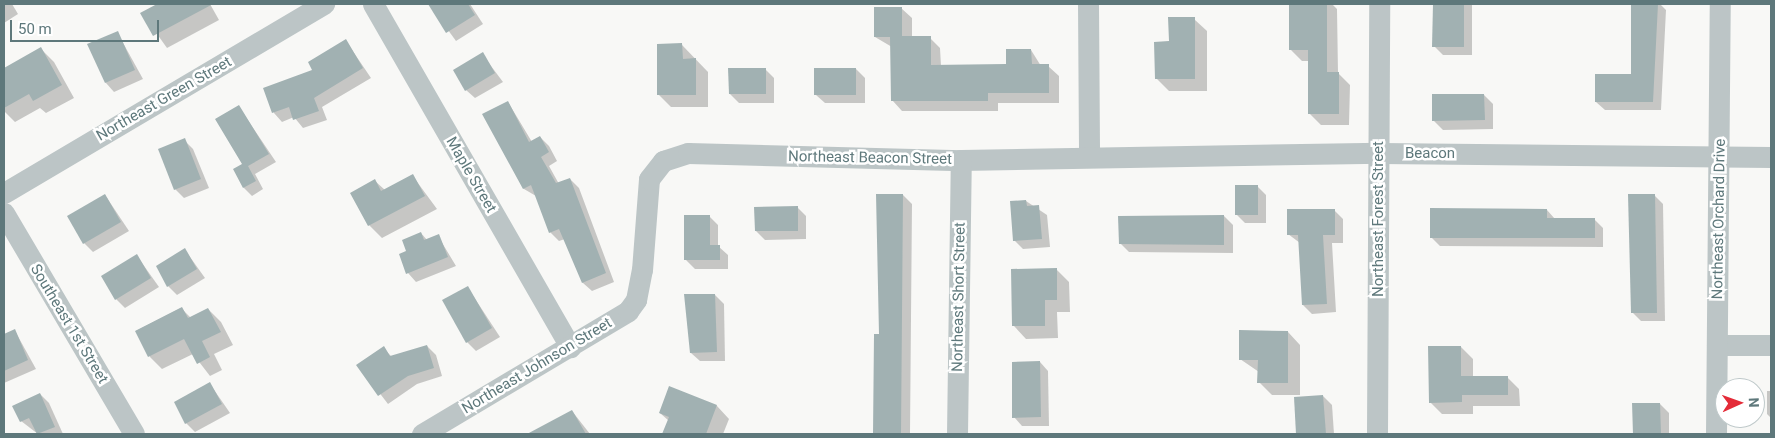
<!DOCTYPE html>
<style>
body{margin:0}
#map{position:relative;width:1775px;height:438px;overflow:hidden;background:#f8f8f6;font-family:Roboto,sans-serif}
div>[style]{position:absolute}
.shadow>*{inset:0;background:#0003}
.building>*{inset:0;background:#a1b1b2}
.street>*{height:21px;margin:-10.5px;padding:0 10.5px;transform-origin:10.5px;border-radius:10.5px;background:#bcc5c6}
span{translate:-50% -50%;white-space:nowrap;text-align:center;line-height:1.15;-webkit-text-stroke:5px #fff;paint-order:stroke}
.street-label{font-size:15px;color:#5e787b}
.frame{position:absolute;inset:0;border:5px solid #5e787b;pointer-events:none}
.north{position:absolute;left:1715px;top:378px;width:50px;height:50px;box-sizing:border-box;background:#fff;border:1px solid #bfc9ca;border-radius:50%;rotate:88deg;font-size:14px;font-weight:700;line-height:20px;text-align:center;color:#5e787b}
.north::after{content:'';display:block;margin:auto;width:18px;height:22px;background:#e42b38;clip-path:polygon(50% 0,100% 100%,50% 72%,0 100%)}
.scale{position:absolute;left:10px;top:20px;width:149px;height:22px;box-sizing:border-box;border:2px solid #5e787b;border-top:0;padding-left:6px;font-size:15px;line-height:18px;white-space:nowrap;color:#5e787b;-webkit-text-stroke:4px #fff;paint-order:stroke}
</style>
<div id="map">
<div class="shadow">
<div style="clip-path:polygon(4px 4px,12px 4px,18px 14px,4px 23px)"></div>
<div style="clip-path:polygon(158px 4px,210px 4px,219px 20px,167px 48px,142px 13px)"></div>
<div style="clip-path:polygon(429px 4px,470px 4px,483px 24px,456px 41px)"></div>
<div style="clip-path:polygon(1290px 4px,1332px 4px,1337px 9px,1338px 73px,1350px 85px,1349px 125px,1321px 125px,1309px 113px,1310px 61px,1302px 61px,1291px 50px)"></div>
<div style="clip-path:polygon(1434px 4px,1472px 4px,1472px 55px,1443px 55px,1434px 46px)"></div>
<div style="clip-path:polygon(1632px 4px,1660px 4px,1666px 10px,1661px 110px,1605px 110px,1596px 102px,1632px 75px)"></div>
<div style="clip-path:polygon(901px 8px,912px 18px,912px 38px,930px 38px,940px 48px,941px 66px,1007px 65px,1031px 50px,1041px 66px,1048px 66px,1059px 76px,1059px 103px,998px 103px,998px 111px,902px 111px,892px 100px,892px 47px,875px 37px)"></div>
<div style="clip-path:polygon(1194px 19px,1207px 31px,1207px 91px,1169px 91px,1156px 78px,1170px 42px)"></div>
<div style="clip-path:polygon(117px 32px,143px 79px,114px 92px,106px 83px)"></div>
<div style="clip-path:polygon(346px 41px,371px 78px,322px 107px,327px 120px,303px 128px,294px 117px,282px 122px,274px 113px,265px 88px,314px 71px)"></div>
<div style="clip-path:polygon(682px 45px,708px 72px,708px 107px,671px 107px,658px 94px)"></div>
<div style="clip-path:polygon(41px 49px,54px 62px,74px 98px,46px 113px,40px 108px,15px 122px,4px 111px,4px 69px)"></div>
<div style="clip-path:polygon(482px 54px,503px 82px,475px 98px,466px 90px)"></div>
<div style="clip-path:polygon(765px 69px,774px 78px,774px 103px,739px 103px,730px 94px)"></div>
<div style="clip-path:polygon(856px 69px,865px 78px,865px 103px,825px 103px,816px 95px)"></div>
<div style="clip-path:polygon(1484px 95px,1493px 104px,1493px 129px,1443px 130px,1434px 121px)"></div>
<div style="clip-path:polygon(508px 102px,532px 142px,540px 137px,549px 146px,557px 161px,549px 166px,559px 184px,570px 179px,579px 188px,614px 282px,592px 291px,583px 283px,565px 239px,559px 241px,550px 232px,536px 196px,524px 189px,484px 114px)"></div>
<div style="clip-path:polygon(239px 107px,276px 162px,255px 174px,263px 189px,252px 196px,244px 188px)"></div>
<div style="clip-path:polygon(184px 140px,193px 149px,209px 188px,184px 198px,175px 189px)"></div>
<div style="clip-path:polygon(412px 175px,437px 209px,382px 238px,369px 225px,375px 181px,385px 190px)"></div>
<div style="clip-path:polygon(1257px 186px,1266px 195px,1266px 223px,1245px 223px,1236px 214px)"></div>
<div style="clip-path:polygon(105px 195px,129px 231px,93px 252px,84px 243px)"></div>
<div style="clip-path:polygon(903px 195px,912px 204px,910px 434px,874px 434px,876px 335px,881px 335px)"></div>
<div style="clip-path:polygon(1654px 195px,1663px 204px,1665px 321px,1641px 321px,1632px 312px)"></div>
<div style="clip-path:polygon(1026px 201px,1047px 215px,1050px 247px,1023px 249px,1014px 240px)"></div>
<div style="clip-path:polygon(797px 207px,806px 216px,806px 239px,765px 240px,756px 231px)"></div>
<div style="clip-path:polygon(1334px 210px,1343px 219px,1343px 243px,1332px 243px,1336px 312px,1312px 314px,1303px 305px,1300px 243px,1288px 234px)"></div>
<div style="clip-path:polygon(1547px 210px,1555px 219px,1594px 219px,1603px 228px,1603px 247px,1440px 246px,1431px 237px)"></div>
<div style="clip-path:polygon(709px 216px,718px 225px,718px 246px,728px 255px,728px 269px,695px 269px,686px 260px)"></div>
<div style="clip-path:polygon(1224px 216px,1233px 225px,1233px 253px,1129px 252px,1120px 243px)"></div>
<div style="clip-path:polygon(421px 233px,427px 240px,438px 236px,456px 266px,416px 282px,408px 273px,408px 252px)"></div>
<div style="clip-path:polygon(185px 250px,205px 278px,177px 295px,168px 286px)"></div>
<div style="clip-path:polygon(137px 256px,159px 287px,125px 308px,116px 299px)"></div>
<div style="clip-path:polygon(1056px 269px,1069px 282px,1070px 312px,1057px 312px,1058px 338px,1026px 339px,1014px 326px)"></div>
<div style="clip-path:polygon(468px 288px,500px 337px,476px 351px,467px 342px)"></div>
<div style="clip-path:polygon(685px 295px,715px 295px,724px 304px,725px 361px,700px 361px,691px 353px)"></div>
<div style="clip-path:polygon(181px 308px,191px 318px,208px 309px,221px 322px,233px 345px,214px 354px,222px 370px,210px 376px,193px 354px,162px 369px,150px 357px,136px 331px)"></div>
<div style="clip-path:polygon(15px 331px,36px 369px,4px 383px,4px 335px)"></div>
<div style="clip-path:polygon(1288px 332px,1300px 345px,1300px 395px,1272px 395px,1259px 382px,1259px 372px,1240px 359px)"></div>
<div style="clip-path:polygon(427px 346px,436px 355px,442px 376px,417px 384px,388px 404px,358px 365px,383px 348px,392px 357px)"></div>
<div style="clip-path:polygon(1461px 347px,1473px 359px,1473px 377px,1507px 377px,1519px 389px,1520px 406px,1473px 406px,1473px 414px,1442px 414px,1430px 402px)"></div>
<div style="clip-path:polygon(1040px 362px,1048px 371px,1049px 426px,1022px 426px,1014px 417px)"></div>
<div style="clip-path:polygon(210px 384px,230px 413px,195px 432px,186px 423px)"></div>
<div style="clip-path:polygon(670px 388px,717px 406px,729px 419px,723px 434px,664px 434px,669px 421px,660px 413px)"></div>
<div style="clip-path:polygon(1767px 391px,1771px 391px,1771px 418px,1767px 414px)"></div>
<div style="clip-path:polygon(40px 394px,49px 403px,63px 434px,38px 434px,21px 421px)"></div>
<div style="clip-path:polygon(1323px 396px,1332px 405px,1334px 434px,1298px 434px,1295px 399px)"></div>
<div style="clip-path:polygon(1660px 404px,1669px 413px,1669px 434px,1634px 434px,1633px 405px)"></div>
<div style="clip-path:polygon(572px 411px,590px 434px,534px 434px)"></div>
</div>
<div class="building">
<div style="clip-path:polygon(157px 4px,213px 4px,153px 36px,140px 13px)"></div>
<div style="clip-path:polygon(428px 4px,468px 4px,475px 15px,446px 33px)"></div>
<div style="clip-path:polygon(1289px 4px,1327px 4px,1327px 72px,1339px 72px,1339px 114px,1308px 114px,1308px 50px,1289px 50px)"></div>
<div style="clip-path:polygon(1433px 4px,1464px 4px,1464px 47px,1432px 47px)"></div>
<div style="clip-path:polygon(1631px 4px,1658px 4px,1653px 102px,1595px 102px,1595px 74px,1631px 74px)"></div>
<div style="clip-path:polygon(874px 7px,902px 7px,902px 36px,931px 36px,931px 65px,1006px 64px,1006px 49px,1031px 49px,1032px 64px,1049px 64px,1049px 93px,988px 93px,988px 101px,891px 101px,890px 37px,874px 37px)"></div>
<div style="clip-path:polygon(1168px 17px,1195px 17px,1195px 79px,1155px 79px,1154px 42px,1169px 41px)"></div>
<div style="clip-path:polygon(118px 31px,135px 70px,105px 83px,87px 44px)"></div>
<div style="clip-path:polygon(346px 39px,363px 68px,314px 98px,319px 111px,293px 120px,289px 107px,272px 113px,263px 88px,312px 70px,308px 62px)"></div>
<div style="clip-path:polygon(682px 43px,683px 59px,696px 58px,696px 95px,657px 95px,657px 44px)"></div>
<div style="clip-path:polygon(41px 47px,62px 85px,33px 101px,29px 94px,4px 108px,4px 68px)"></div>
<div style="clip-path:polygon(483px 52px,495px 73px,465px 91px,453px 70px)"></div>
<div style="clip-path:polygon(728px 68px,766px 68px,766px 94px,729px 94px)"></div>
<div style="clip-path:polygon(814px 68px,856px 68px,856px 95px,814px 95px)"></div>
<div style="clip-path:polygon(1432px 94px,1484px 94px,1485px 120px,1432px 121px)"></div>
<div style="clip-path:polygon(508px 101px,529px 142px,540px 136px,549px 152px,541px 157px,556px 183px,570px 178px,606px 273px,582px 283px,559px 229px,549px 233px,531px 185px,523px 189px,482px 114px)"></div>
<div style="clip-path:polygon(239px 105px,269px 154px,248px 166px,256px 181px,243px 188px,233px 169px,242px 164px,215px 119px)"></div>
<div style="clip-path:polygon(185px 138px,201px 179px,174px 190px,158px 149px)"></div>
<div style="clip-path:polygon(413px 174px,425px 196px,368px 226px,350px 193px,375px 179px,381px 191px)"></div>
<div style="clip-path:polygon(1235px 185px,1258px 185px,1258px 215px,1235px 215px)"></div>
<div style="clip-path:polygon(105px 194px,121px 222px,83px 244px,67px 216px)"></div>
<div style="clip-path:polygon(876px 194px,903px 194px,901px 434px,873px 434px,874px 334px,879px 334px)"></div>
<div style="clip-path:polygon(1628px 194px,1655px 194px,1657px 313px,1631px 313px)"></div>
<div style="clip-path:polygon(1026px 200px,1027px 206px,1039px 205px,1042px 239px,1013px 241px,1010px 201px)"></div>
<div style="clip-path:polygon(798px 206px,798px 231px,755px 231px,754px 207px)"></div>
<div style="clip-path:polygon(1430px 208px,1547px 209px,1547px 218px,1595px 218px,1595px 238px,1430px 238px)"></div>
<div style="clip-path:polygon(1287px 209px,1335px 209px,1335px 235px,1323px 235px,1327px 304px,1302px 305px,1298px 235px,1287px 235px)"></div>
<div style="clip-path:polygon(684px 215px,710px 215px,710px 245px,720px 245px,720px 260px,684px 260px)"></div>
<div style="clip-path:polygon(1224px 215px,1224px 245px,1119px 244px,1118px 216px)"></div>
<div style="clip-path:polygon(421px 232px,424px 240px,439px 234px,448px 257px,406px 274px,399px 254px,406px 251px,402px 240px)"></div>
<div style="clip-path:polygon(185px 248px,197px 269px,167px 287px,156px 266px)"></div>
<div style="clip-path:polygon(137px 254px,151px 278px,115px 300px,101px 276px)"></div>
<div style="clip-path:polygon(1057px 268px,1057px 300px,1045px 300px,1045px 326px,1012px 326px,1011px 269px)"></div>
<div style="clip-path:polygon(468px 286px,492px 328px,466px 343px,442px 300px)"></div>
<div style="clip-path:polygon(684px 294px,715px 294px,717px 352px,690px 353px)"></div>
<div style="clip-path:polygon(182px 307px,188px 318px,208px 308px,221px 332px,202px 341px,210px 357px,197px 364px,184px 339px,148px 357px,135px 331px)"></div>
<div style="clip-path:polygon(15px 329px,28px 360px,4px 371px,4px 334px)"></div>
<div style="clip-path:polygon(1239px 330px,1288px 331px,1288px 383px,1257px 383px,1258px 360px,1239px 360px)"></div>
<div style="clip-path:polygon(427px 345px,434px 368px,408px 376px,378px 396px,356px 365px,384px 346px,390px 356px)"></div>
<div style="clip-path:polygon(1428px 346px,1461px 346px,1461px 376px,1508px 376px,1508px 395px,1462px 395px,1462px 402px,1429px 403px)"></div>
<div style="clip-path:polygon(1040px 361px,1041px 417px,1012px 418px,1012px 362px)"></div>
<div style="clip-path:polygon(210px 382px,222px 404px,185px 424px,174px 402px)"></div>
<div style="clip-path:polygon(669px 386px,717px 405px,706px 434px,662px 434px,669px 417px,659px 413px)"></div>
<div style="clip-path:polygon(40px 393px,55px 427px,37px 434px,29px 418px,20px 422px,12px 406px)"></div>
<div style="clip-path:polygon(1323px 395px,1326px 434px,1296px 434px,1294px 397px)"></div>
<div style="clip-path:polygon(1632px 403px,1660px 403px,1661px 434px,1633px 434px)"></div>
<div style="clip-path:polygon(572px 410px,586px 434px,527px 434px)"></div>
</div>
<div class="street">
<div style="left:373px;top:4px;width:396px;rotate:60.1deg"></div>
<div style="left:1088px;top:4px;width:151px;rotate:89.6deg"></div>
<div style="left:4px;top:193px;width:372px;rotate:-30.6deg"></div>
<div style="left:4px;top:213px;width:256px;rotate:59.5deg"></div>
<div style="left:1717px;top:345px;width:54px"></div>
<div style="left:422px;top:434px;width:240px;rotate:-30.8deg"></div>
<div style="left:628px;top:311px;width:14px;rotate:-54deg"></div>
<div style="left:636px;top:300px;width:31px;rotate:-79deg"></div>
<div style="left:642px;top:270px;width:91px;rotate:-85.6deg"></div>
<div style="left:649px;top:179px;width:23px;rotate:-52deg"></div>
<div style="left:663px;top:161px;width:26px;rotate:-18deg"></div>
<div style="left:688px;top:153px;width:273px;rotate:1.5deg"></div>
<div style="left:961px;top:160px;width:419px;rotate:-1deg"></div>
<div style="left:1380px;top:153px;width:391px;rotate:0.6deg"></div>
<div style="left:957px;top:434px;width:274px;rotate:-89.2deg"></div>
<div style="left:1377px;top:434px;width:430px;rotate:-89.7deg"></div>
<div style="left:1716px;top:434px;width:430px;rotate:-89.5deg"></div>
</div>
<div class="street-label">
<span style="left:164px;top:99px;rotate:-30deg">Northeast Green Street</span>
<span style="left:1430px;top:154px">Beacon</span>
<span style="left:870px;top:158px;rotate:1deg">Northeast Beacon Street</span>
<span style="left:471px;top:175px;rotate:60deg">Maple Street</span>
<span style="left:1379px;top:219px;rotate:-90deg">Northeast Forest Street</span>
<span style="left:1719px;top:219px;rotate:-89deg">Northeast Orchard Drive</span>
<span style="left:959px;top:297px;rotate:-89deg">Northeast Short Street</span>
<span style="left:69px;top:324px;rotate:59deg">Southeast 1st Street</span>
<span style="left:537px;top:366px;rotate:-31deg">Northeast Johnson Street</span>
</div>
<div class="frame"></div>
<div class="north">N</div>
<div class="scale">50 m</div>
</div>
